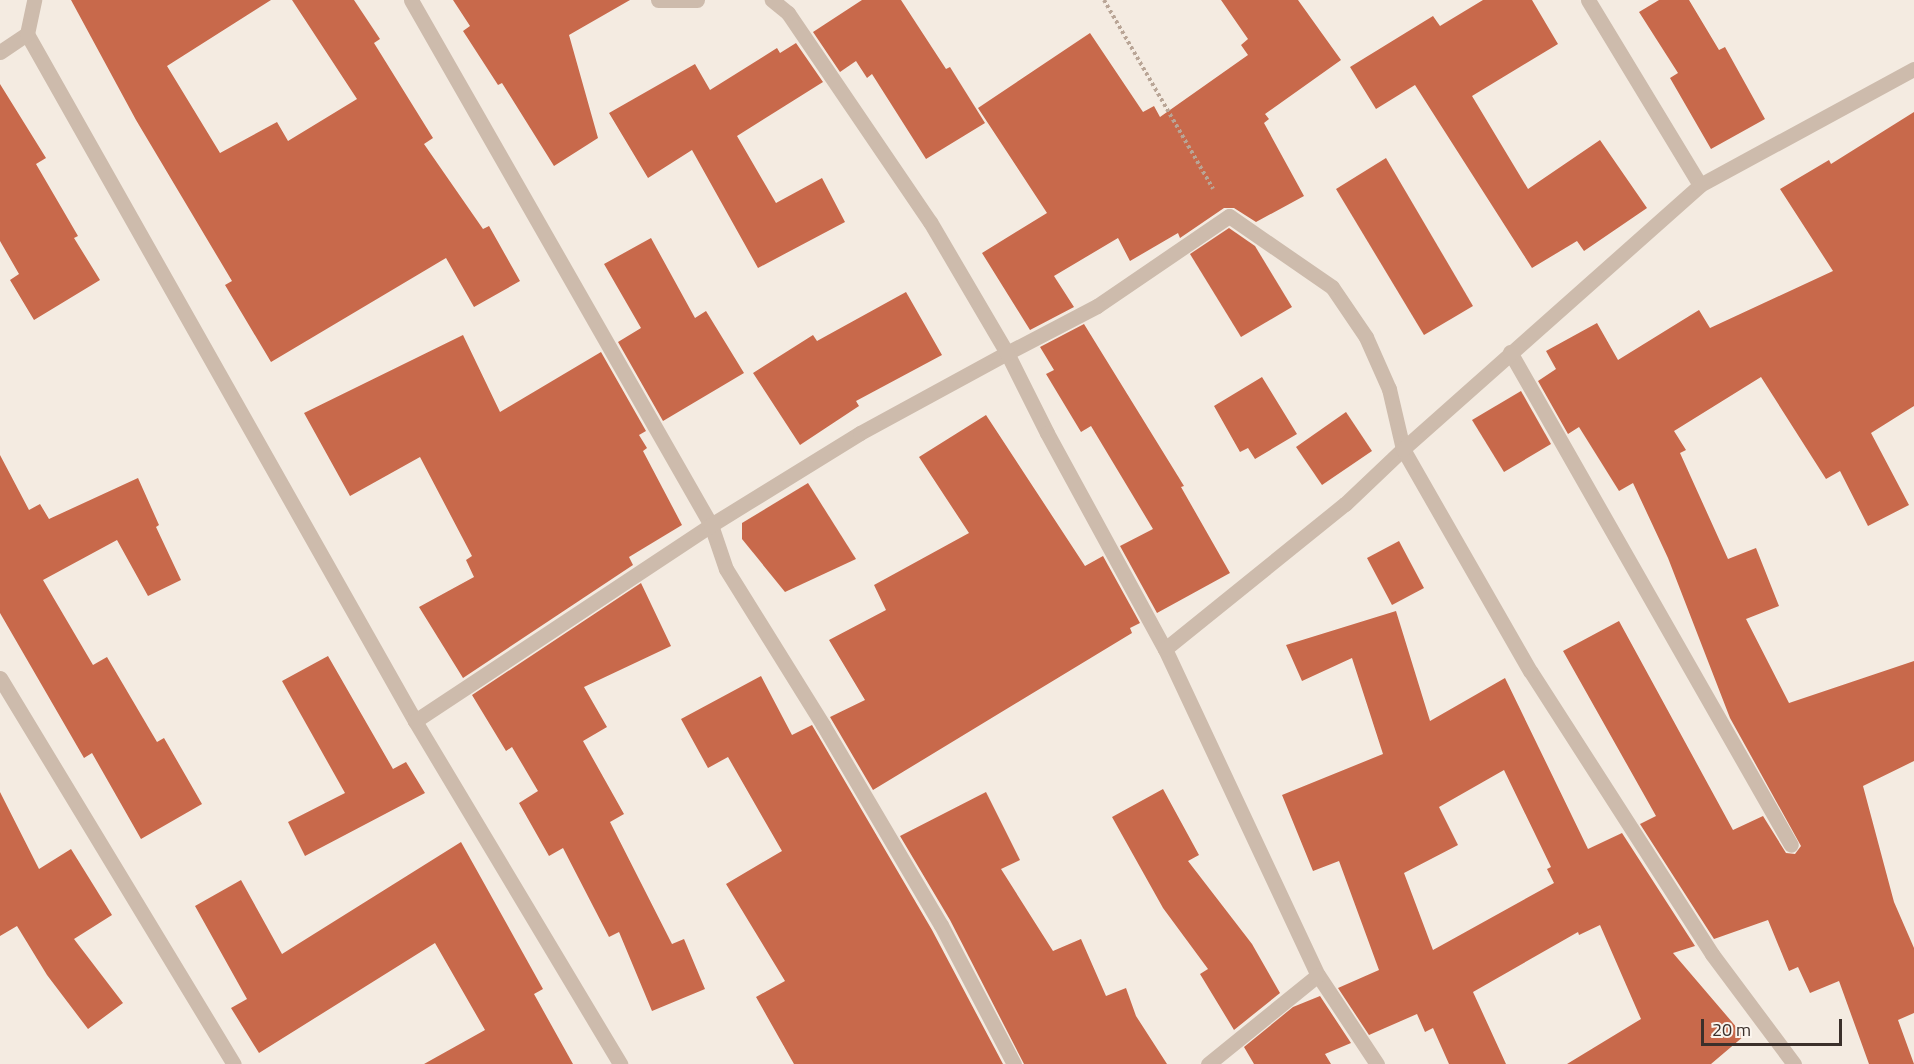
<!DOCTYPE html>
<style>
body{margin:0}
#map{position:relative;width:1914px;height:1064px;overflow:hidden;background:#f4ebe1;font-family:"Titillium Web",sans-serif}
div>[style]{position:absolute}
.building>*{inset:0;background:#c8694b}
.path>*{height:4px;margin-top:-2px;transform-origin:0;background:repeating-linear-gradient(90deg,#b9a596 0 3px,transparent 0 6px)}
.minor>*{height:15px;margin:-7.5px;padding:0 7.5px;transform-origin:7.5px;border-radius:7.5px;background:#cdbbac}
span{translate:-50% -50%;white-space:nowrap;text-align:center;line-height:1.15;-webkit-text-stroke:4.5px #fbf5ee;paint-order:stroke}
.scale{position:absolute;left:1701px;top:1019px;width:141px;height:27px;box-sizing:border-box;border:3px solid #3b302b;border-top:0;padding-left:8px;font-size:18px;line-height:21px;white-space:nowrap;color:#3b302b;-webkit-text-stroke:4px #fbf5ee;paint-order:stroke}
</style>
<div id="map">
<div class="building">
<div style="clip-path:polygon(71px 0,271px 0,167px 66px,220px 153px,277px 122px,288px 141px,357px 99px,292px 0,354px 0,380px 39px,374px 43px,433px 138px,424px 144px,483px 229px,489px 226px,520px 281px,474px 307px,446px 258px,271px 362px,225px 285px,232px 281px,136px 120px)"></div>
<div style="clip-path:polygon(453px 0,630px 0,569px 35px,598px 138px,554px 166px,502px 83px,498px 85px,463px 31px,470px 26px)"></div>
<div style="clip-path:polygon(862px 0,901px 0,946px 69px,950px 67px,985px 123px,926px 159px,872px 74px,867px 78px,856px 61px,840px 72px,813px 32px)"></div>
<div style="clip-path:polygon(1221px 0,1298px 0,1341px 60px,1265px 114px,1269px 119px,1264px 123px,1304px 196px,1256px 222px,1234px 208px,1224px 208px,1180px 238px,1178px 233px,1130px 261px,1118px 238px,1054px 276px,1074px 307px,1030px 330px,982px 253px,1047px 213px,978px 108px,1090px 33px,1143px 112px,1154px 106px,1160px 117px,1248px 55px,1241px 45px,1248px 39px)"></div>
<div style="clip-path:polygon(1483px 0,1532px 0,1558px 44px,1472px 96px,1528px 189px,1600px 140px,1647px 208px,1584px 251px,1577px 241px,1532px 268px,1415px 85px,1376px 109px,1350px 67px,1433px 16px,1440px 26px)"></div>
<div style="clip-path:polygon(1659px 0,1689px 0,1719px 50px,1725px 47px,1765px 119px,1711px 149px,1670px 78px,1678px 73px,1639px 12px)"></div>
<div style="clip-path:polygon(796px 43px,823px 82px,737px 136px,776px 203px,822px 178px,845px 222px,758px 268px,692px 150px,648px 178px,609px 113px,695px 64px,710px 90px,777px 48px,780px 53px)"></div>
<div style="clip-path:polygon(0 84px,46px 158px,36px 164px,78px 236px,74px 238px,100px 280px,34px 320px,10px 280px,19px 274px,0 241px)"></div>
<div style="clip-path:polygon(1914px 112px,1914px 406px,1871px 433px,1909px 505px,1868px 526px,1840px 471px,1826px 479px,1761px 377px,1674px 431px,1686px 450px,1680px 453px,1728px 559px,1756px 548px,1779px 606px,1746px 619px,1789px 703px,1914px 661px,1914px 761px,1863px 786px,1894px 902px,1914px 948px,1914px 1013px,1898px 1020px,1914px 1064px,1869px 1064px,1839px 981px,1810px 993px,1798px 967px,1789px 971px,1768px 920px,1714px 939px,1640px 824px,1656px 816px,1563px 651px,1619px 621px,1733px 830px,1763px 816px,1786px 853px,1795px 854px,1801px 846px,1730px 718px,1668px 558px,1633px 483px,1619px 491px,1579px 427px,1568px 434px,1538px 381px,1556px 369px,1546px 351px,1597px 323px,1618px 360px,1699px 310px,1710px 328px,1833px 271px,1780px 189px,1829px 160px,1831px 164px)"></div>
<div style="clip-path:polygon(1386px 158px,1473px 306px,1424px 335px,1336px 189px)"></div>
<div style="clip-path:polygon(1229px 228px,1255px 246px,1292px 307px,1241px 337px,1190px 254px)"></div>
<div style="clip-path:polygon(651px 238px,695px 318px,706px 311px,744px 373px,663px 421px,618px 342px,641px 328px,604px 264px)"></div>
<div style="clip-path:polygon(906px 292px,942px 355px,856px 401px,859px 406px,800px 445px,753px 373px,813px 335px,817px 341px)"></div>
<div style="clip-path:polygon(1084px 324px,1184px 486px,1181px 487px,1230px 573px,1157px 613px,1120px 546px,1153px 529px,1091px 426px,1081px 432px,1046px 374px,1054px 370px,1040px 347px)"></div>
<div style="clip-path:polygon(463px 335px,500px 412px,601px 352px,646px 431px,639px 435px,647px 448px,643px 451px,682px 525px,629px 557px,633px 565px,463px 678px,419px 607px,474px 577px,466px 560px,472px 556px,420px 457px,350px 496px,304px 413px)"></div>
<div style="clip-path:polygon(1262px 377px,1297px 434px,1255px 459px,1248px 448px,1240px 452px,1214px 406px)"></div>
<div style="clip-path:polygon(1521px 391px,1551px 444px,1504px 472px,1472px 420px)"></div>
<div style="clip-path:polygon(1346px 412px,1372px 451px,1322px 485px,1296px 447px)"></div>
<div style="clip-path:polygon(986px 415px,1085px 566px,1103px 556px,1140px 623px,1130px 628px,1132px 633px,873px 790px,830px 717px,865px 700px,829px 640px,886px 610px,874px 585px,969px 533px,919px 457px)"></div>
<div style="clip-path:polygon(0 455px,29px 510px,40px 504px,49px 519px,138px 478px,159px 525px,156px 527px,181px 580px,148px 596px,117px 540px,43px 580px,93px 665px,107px 657px,157px 742px,164px 738px,202px 804px,141px 839px,92px 753px,84px 758px,0 613px)"></div>
<div style="clip-path:polygon(808px 483px,856px 559px,785px 592px,742px 539px,742px 523px)"></div>
<div style="clip-path:polygon(1399px 541px,1424px 588px,1392px 605px,1367px 558px)"></div>
<div style="clip-path:polygon(641px 583px,671px 646px,584px 687px,607px 727px,583px 741px,624px 814px,610px 822px,672px 944px,684px 939px,705px 989px,652px 1011px,619px 932px,609px 937px,563px 848px,549px 856px,519px 803px,538px 791px,512px 747px,506px 751px,472px 695px)"></div>
<div style="clip-path:polygon(evenodd,1396px 611px,1430px 721px,1505px 678px,1588px 849px,1622px 833px,1695px 946px,1673px 953px,1744px 1036px,1711px 1064px,1567px 1064px,1641px 1019px,1600px 925px,1579px 935px,1578px 932px,1473px 992px,1506px 1064px,1449px 1064px,1433px 1028px,1425px 1032px,1417px 1014px,1369px 1035px,1338px 988px,1379px 970px,1339px 861px,1313px 871px,1282px 795px,1383px 754px,1352px 658px,1302px 681px,1286px 645px,1396px 611px,1504px 770px,1551px 867px,1547px 869px,1554px 883px,1433px 950px,1404px 873px,1458px 845px,1439px 807px,1504px 770px)"></div>
<div style="clip-path:polygon(328px 656px,393px 769px,406px 762px,425px 793px,305px 856px,288px 822px,345px 793px,282px 681px)"></div>
<div style="clip-path:polygon(761px 676px,792px 735px,812px 725px,932px 930px,1003px 1064px,794px 1064px,756px 997px,785px 981px,726px 884px,782px 851px,728px 757px,708px 768px,681px 719px)"></div>
<div style="clip-path:polygon(1163px 789px,1199px 855px,1188px 861px,1252px 944px,1280px 993px,1234px 1030px,1200px 974px,1208px 969px,1163px 908px,1112px 817px)"></div>
<div style="clip-path:polygon(0 792px,39px 869px,71px 849px,112px 915px,74px 939px,123px 1003px,88px 1029px,47px 975px,17px 926px,0 936px)"></div>
<div style="clip-path:polygon(986px 792px,1020px 860px,1001px 869px,1053px 951px,1081px 939px,1106px 996px,1126px 988px,1136px 1016px,1167px 1064px,1024px 1064px,950px 920px,900px 836px)"></div>
<div style="clip-path:polygon(461px 842px,543px 989px,534px 994px,573px 1064px,424px 1064px,485px 1030px,435px 943px,259px 1053px,231px 1008px,247px 999px,195px 906px,241px 880px,282px 954px)"></div>
<div style="clip-path:polygon(1320px 996px,1351px 1043px,1325px 1054px,1331px 1064px,1254px 1064px,1244px 1047px,1293px 1007px)"></div>
</div>
<div class="path">
<div style="left:1104px;top:0;width:218px;rotate:60deg"></div>
</div>
<div class="minor">
<div style="left:411px;top:0;width:605px;rotate:60.26deg"></div>
<div style="left:711px;top:525px;width:46px;rotate:71.2deg"></div>
<div style="left:726px;top:569px;width:184px;rotate:58.1deg"></div>
<div style="left:823px;top:725px;width:232px;rotate:59.5deg"></div>
<div style="left:941px;top:925px;width:157px;rotate:62.3deg"></div>
<div style="left:658px;top:0;width:39px"></div>
<div style="left:1588px;top:0;width:216px;rotate:58.8deg"></div>
<div style="left:27px;top:34px;width:789px;rotate:60.54deg"></div>
<div style="left:415px;top:721px;width:400px;rotate:59.1deg"></div>
<div style="left:0;top:52px;width:32px;rotate:-34deg"></div>
<div style="left:27px;top:34px;width:35px;rotate:-78deg"></div>
<div style="left:1510px;top:352px;width:567px;rotate:60.32deg"></div>
<div style="left:1165px;top:649px;width:360px;rotate:64.9deg"></div>
<div style="left:1318px;top:975px;width:107px;rotate:56.5deg"></div>
<div style="left:0;top:678px;width:451px;rotate:58.8deg"></div>
<div style="left:415px;top:721px;width:355px;rotate:-33.5deg"></div>
<div style="left:711px;top:525px;width:175px;rotate:-31.7deg"></div>
<div style="left:860px;top:433px;width:167px;rotate:-28.6deg"></div>
<div style="left:1007px;top:353px;width:89px;rotate:63.4deg"></div>
<div style="left:1047px;top:433px;width:246px;rotate:61.4deg"></div>
<div style="left:1165px;top:649px;width:231px;rotate:-38.9deg"></div>
<div style="left:1345px;top:504px;width:80px;rotate:-43.5deg"></div>
<div style="left:1403px;top:449px;width:62px;rotate:-103.1deg"></div>
<div style="left:1389px;top:389px;width:57px;rotate:-113.9deg"></div>
<div style="left:1366px;top:337px;width:60px;rotate:-124.2deg"></div>
<div style="left:1332px;top:287px;width:125px;rotate:-145.4deg"></div>
<div style="left:1229px;top:216px;width:160px;rotate:145.7deg"></div>
<div style="left:1097px;top:306px;width:102px;rotate:152.4deg"></div>
<div style="left:1007px;top:353px;width:152px;rotate:-120.4deg"></div>
<div style="left:930px;top:222px;width:253px;rotate:-124.2deg"></div>
<div style="left:788px;top:13px;width:21px;rotate:-141deg"></div>
<div style="left:1208px;top:1064px;width:141px;rotate:-39deg"></div>
<div style="left:1794px;top:1064px;width:137px;rotate:-126.7deg"></div>
<div style="left:1712px;top:954px;width:336px;rotate:-122.7deg"></div>
<div style="left:1530px;top:671px;width:256px;rotate:-119.8deg"></div>
<div style="left:1403px;top:449px;width:397px;rotate:-41.6deg"></div>
<div style="left:1700px;top:185px;width:243px;rotate:-28.5deg"></div>
</div>
<div class="scale">20 m</div>
</div>
